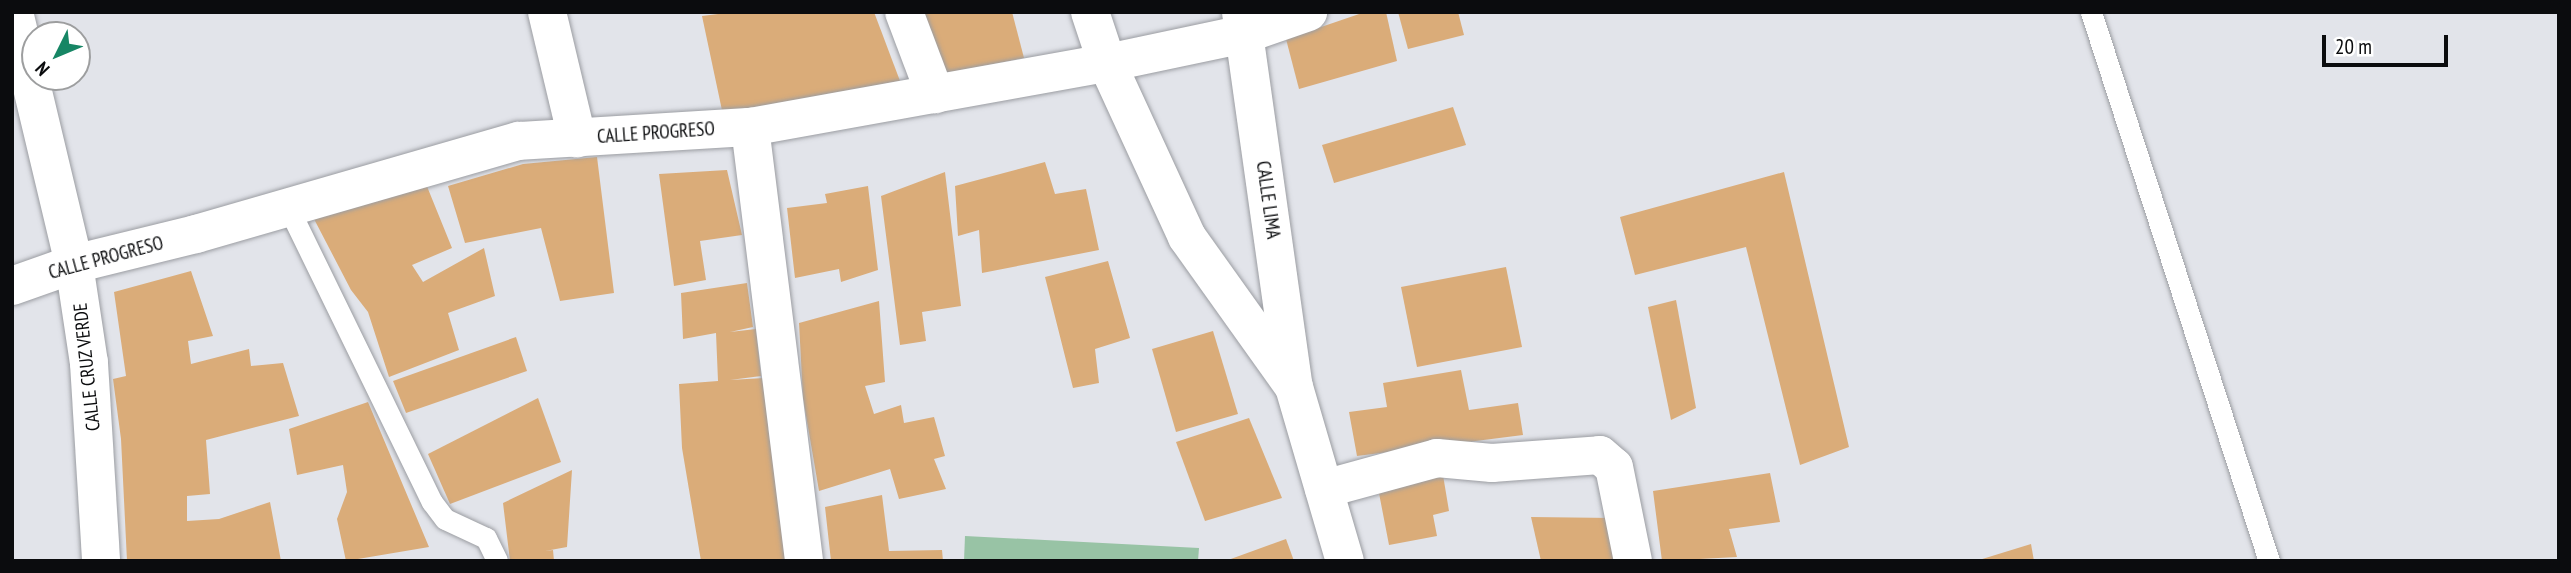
<!DOCTYPE html>
<style>
body{margin:0}
#map{position:relative;width:2571px;height:573px;overflow:hidden;background:#e2e4ea;font-family:"PT Sans Narrow",sans-serif}
div>[style]{position:absolute}
.green>*{inset:0;background:#98c3a5}
.building>*{inset:0;background:#daac79}
.roads{filter:drop-shadow(0 0 2px #9b9da2) drop-shadow(0 0 2px #9b9da2)}
.service>*{height:21px;margin:-10.5px;padding:0 10.5px;transform-origin:10.5px;border-radius:10.5px;background:#fff}
.minor>*{height:38px;margin:-19px;padding:0 19px;transform-origin:19px;border-radius:19px;background:#fff}
span{translate:-50% -50%;white-space:nowrap;text-align:center;line-height:1.15;-webkit-text-stroke:5px #fff;paint-order:stroke}
.street-label{font-size:19px;color:#0b0c0e}
.frame{position:absolute;inset:0;border:14px solid #0b0c0e;pointer-events:none}
.north{position:absolute;left:21px;top:21px;width:70px;height:70px;box-sizing:border-box;background:#fff;border:2px solid #9d9e9f;border-radius:50%;rotate:227deg;font-size:19px;font-weight:700;line-height:28px;text-align:center;color:#0b0c0e}
.north::after{content:'';display:block;margin:auto;width:24px;height:32px;background:#178665;clip-path:polygon(50% 0,100% 100%,50% 72%,0 100%)}
.scale{position:absolute;left:2322px;top:35px;width:126px;height:32px;box-sizing:border-box;border:4px solid #0b0c0e;border-top:0;padding-left:9px;font-size:21px;line-height:24px;white-space:nowrap;color:#0b0c0e;-webkit-text-stroke:5px #fff;paint-order:stroke}
</style>
<div id="map">
<div class="green">
<div style="clip-path:polygon(965px 536px,1199px 548px,1198px 561px,964px 561px)"></div>
</div>
<div class="building">
<div style="clip-path:polygon(734px 12px,874px 12px,900px 81px,723px 115px,702px 16px)"></div>
<div style="clip-path:polygon(916px 12px,1012px 12px,1024px 58px,938px 75px)"></div>
<div style="clip-path:polygon(1365px 12px,1386px 12px,1397px 61px,1299px 89px,1286px 39px)"></div>
<div style="clip-path:polygon(1398px 12px,1458px 12px,1464px 35px,1408px 49px)"></div>
<div style="clip-path:polygon(1453px 107px,1466px 145px,1334px 183px,1322px 145px)"></div>
<div style="clip-path:polygon(597px 157px,614px 293px,560px 301px,541px 228px,465px 243px,448px 186px,523px 164px)"></div>
<div style="clip-path:polygon(1045px 162px,1055px 194px,1086px 189px,1099px 250px,982px 273px,979px 230px,958px 236px,955px 186px)"></div>
<div style="clip-path:polygon(727px 170px,742px 235px,700px 241px,706px 280px,674px 286px,659px 174px)"></div>
<div style="clip-path:polygon(945px 172px,961px 306px,922px 312px,926px 341px,900px 345px,881px 196px)"></div>
<div style="clip-path:polygon(1784px 172px,1849px 447px,1800px 465px,1746px 247px,1635px 275px,1620px 217px)"></div>
<div style="clip-path:polygon(424px 179px,452px 248px,412px 265px,423px 282px,484px 248px,495px 296px,448px 313px,459px 350px,389px 377px,368px 312px,351px 290px,314px 219px)"></div>
<div style="clip-path:polygon(868px 186px,878px 270px,841px 282px,839px 269px,795px 278px,787px 208px,827px 203px,825px 194px)"></div>
<div style="clip-path:polygon(1108px 261px,1130px 338px,1095px 349px,1099px 383px,1073px 388px,1045px 277px)"></div>
<div style="clip-path:polygon(1506px 267px,1522px 347px,1417px 367px,1401px 287px)"></div>
<div style="clip-path:polygon(191px 271px,213px 336px,188px 341px,191px 364px,249px 349px,251px 366px,283px 363px,299px 416px,206px 440px,210px 494px,187px 496px,187px 521px,219px 519px,270px 502px,281px 561px,127px 561px,121px 439px,113px 379px,126px 376px,114px 292px)"></div>
<div style="clip-path:polygon(747px 283px,753px 327px,730px 332px,756px 329px,761px 376px,730px 380px,764px 378px,787px 561px,701px 561px,682px 448px,679px 384px,718px 381px,716px 333px,683px 339px,681px 293px)"></div>
<div style="clip-path:polygon(1676px 300px,1696px 408px,1671px 420px,1648px 307px)"></div>
<div style="clip-path:polygon(879px 301px,885px 382px,865px 386px,874px 414px,901px 405px,904px 423px,934px 417px,945px 456px,934px 459px,946px 489px,899px 499px,890px 469px,819px 491px,803px 398px,799px 323px)"></div>
<div style="clip-path:polygon(1213px 331px,1238px 414px,1176px 432px,1152px 349px)"></div>
<div style="clip-path:polygon(516px 337px,527px 371px,406px 413px,393px 381px)"></div>
<div style="clip-path:polygon(1461px 370px,1469px 410px,1518px 403px,1523px 435px,1357px 456px,1349px 412px,1387px 407px,1383px 383px)"></div>
<div style="clip-path:polygon(538px 398px,561px 462px,450px 504px,428px 454px)"></div>
<div style="clip-path:polygon(368px 402px,429px 547px,346px 561px,337px 519px,347px 492px,343px 465px,297px 475px,289px 429px)"></div>
<div style="clip-path:polygon(1249px 418px,1282px 498px,1205px 521px,1176px 442px)"></div>
<div style="clip-path:polygon(572px 470px,567px 547px,545px 551px,553px 550px,554px 561px,510px 561px,503px 503px)"></div>
<div style="clip-path:polygon(1770px 473px,1780px 522px,1729px 529px,1737px 557px,1662px 561px,1653px 491px)"></div>
<div style="clip-path:polygon(1443px 475px,1449px 511px,1433px 515px,1437px 536px,1389px 545px,1378px 488px)"></div>
<div style="clip-path:polygon(882px 495px,889px 551px,942px 550px,943px 561px,831px 561px,825px 507px)"></div>
<div style="clip-path:polygon(1531px 517px,1613px 518px,1620px 561px,1541px 561px)"></div>
<div style="clip-path:polygon(1286px 539px,1294px 561px,1228px 561px,1228px 560px)"></div>
<div style="clip-path:polygon(2031px 544px,2034px 561px,1979px 561px,1979px 560px)"></div>
</div>
<div class="roads">
<div class="service">
<div style="left:2091px;top:12px;width:577px;rotate:72.04deg"></div>
<div style="left:288px;top:207px;width:328px;rotate:64deg"></div>
<div style="left:432px;top:502px;width:21px;rotate:53deg"></div>
<div style="left:445px;top:519px;width:45px;rotate:24.9deg"></div>
<div style="left:486px;top:538px;width:25px;rotate:64deg"></div>
</div>
<div class="minor">
<div style="left:14px;top:12px;width:259px;rotate:76.6deg"></div>
<div style="left:74px;top:264px;width:100px;rotate:81.4deg"></div>
<div style="left:89px;top:363px;width:198px;rotate:86.5deg"></div>
<div style="left:547px;top:12px;width:130px;rotate:76.6deg"></div>
<div style="left:904px;top:12px;width:88px;rotate:69.3deg"></div>
<div style="left:1090px;top:12px;width:54px;rotate:71.6deg"></div>
<div style="left:1107px;top:63px;width:192px;rotate:65.3deg"></div>
<div style="left:1187px;top:237px;width:184px;rotate:54.5deg"></div>
<div style="left:1294px;top:387px;width:181px;rotate:73.7deg"></div>
<div style="left:1241px;top:12px;width:374px;rotate:82deg"></div>
<div style="left:750px;top:127px;width:437px;rotate:82.9deg"></div>
<div style="left:12px;top:286px;width:66px;rotate:-19.5deg"></div>
<div style="left:74px;top:264px;width:126px;rotate:-13.8deg"></div>
<div style="left:196px;top:234px;width:336px;rotate:-16.1deg"></div>
<div style="left:519px;top:141px;width:231px;rotate:-3.5deg"></div>
<div style="left:750px;top:127px;width:363px;rotate:-10.2deg"></div>
<div style="left:1107px;top:63px;width:141px;rotate:-11.9deg"></div>
<div style="left:1245px;top:34px;width:67px;rotate:-19.2deg"></div>
<div style="left:1324px;top:489px;width:117px;rotate:-15.3deg"></div>
<div style="left:1437px;top:458px;width:55px;rotate:5.2deg"></div>
<div style="left:1492px;top:463px;width:108px;rotate:-4.2deg"></div>
<div style="left:1600px;top:455px;width:18px;rotate:41deg"></div>
<div style="left:1614px;top:467px;width:96px;rotate:78.6deg"></div>
</div>
</div>
<div class="street-label">
<span style="left:656px;top:133px;rotate:-4deg">CALLE PROGRESO</span>
<span style="left:1268px;top:200px;rotate:82deg">CALLE LIMA</span>
<span style="left:106px;top:258px;rotate:-15deg">CALLE PROGRESO</span>
<span style="left:87px;top:367px;rotate:-96deg">CALLE CRUZ VERDE</span>
</div>
<div class="frame"></div>
<div class="north">N</div>
<div class="scale">20 m</div>
</div>
